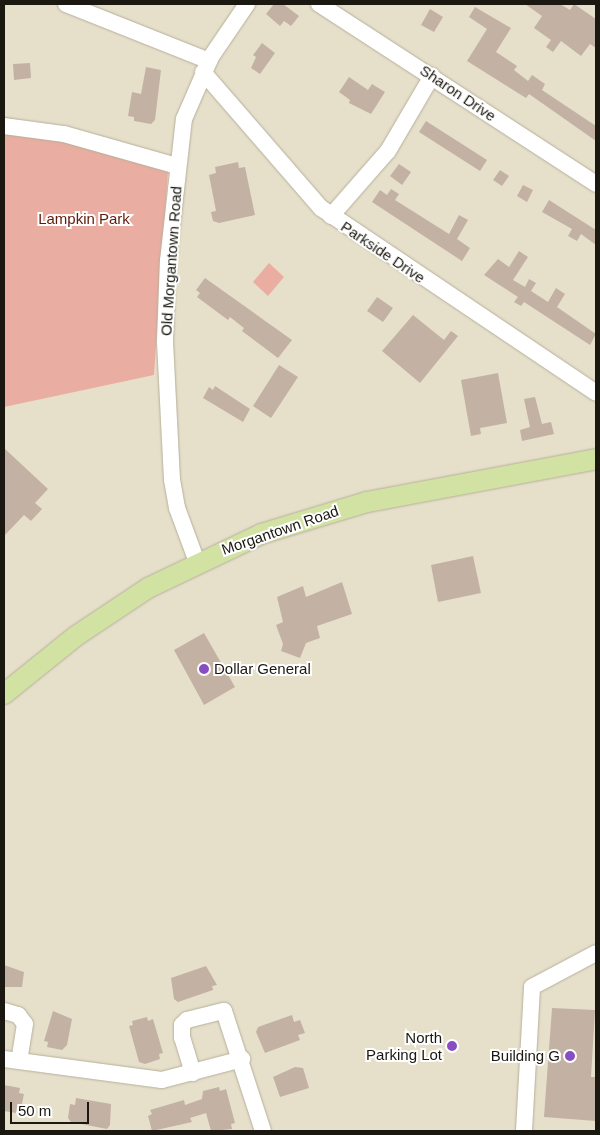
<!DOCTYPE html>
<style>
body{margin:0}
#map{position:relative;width:600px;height:1135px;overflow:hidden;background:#e6e0cb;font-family:Arial,sans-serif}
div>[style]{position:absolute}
.green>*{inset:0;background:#e9aea1}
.building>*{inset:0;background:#c3b1a3}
.roads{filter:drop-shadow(0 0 1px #b6af9b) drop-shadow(0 0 1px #b6af9b)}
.minor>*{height:16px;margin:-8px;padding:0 8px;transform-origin:8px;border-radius:8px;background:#fff}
.major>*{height:20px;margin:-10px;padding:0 10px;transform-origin:10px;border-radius:10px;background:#d1e2a2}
.dots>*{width:14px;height:14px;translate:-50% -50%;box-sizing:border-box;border:2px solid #fff;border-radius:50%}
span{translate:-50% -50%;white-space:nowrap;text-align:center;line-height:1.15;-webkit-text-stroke:4px #fff;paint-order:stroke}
.street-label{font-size:15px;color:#1a1810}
.park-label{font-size:15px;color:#60190b}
.poi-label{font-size:15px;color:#1a1810}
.left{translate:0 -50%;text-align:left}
.right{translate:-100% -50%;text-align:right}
.frame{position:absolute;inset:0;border:5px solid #1a1810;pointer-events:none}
.scale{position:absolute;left:10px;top:1102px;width:79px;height:22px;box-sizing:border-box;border:2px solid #1a1810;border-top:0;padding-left:6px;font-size:15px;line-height:18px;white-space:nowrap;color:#1a1810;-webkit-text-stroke:4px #fff;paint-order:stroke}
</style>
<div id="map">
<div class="green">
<div style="clip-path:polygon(4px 117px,83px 132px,169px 156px,154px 375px,4px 407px)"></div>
<div style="clip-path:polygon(269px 263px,284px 277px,268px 296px,253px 282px)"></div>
</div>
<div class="building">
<div style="clip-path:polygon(274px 4px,283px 4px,299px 16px,291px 26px,284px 21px,280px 26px,266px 14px)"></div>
<div style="clip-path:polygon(525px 4px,560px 4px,570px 10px,574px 4px,596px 19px,596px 48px,590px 44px,581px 56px,561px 41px,553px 52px,546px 47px,551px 40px,534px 28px,542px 16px)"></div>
<div style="clip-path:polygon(475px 7px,511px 28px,496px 52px,517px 66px,514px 70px,528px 81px,532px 75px,545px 84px,542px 90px,596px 126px,596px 141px,529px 94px,526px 98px,467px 61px,487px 29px,469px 17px)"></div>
<div style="clip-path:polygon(430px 9px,443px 17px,434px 32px,421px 25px)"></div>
<div style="clip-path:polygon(262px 43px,275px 53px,260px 74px,251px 68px,256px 57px,253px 55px)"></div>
<div style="clip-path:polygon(30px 63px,31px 78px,14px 80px,13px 64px)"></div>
<div style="clip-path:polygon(146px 67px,161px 70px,155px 120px,151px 124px,134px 121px,134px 117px,128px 116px,132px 92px,141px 94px)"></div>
<div style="clip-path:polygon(349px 77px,368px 90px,372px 84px,385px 92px,371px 114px,349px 103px,350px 100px,339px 92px)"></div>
<div style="clip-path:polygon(426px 121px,487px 160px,480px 171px,419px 132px)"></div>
<div style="clip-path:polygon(238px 162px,239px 168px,245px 167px,255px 215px,219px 223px,213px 221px,211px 212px,216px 211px,209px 175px,216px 173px,215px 167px)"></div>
<div style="clip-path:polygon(399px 164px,411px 172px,402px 185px,390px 176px)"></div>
<div style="clip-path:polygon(500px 170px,509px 176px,502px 186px,493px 180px)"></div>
<div style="clip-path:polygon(523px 185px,533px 190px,527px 202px,517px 196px)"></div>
<div style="clip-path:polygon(391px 189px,399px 194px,395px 200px,449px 234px,459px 215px,468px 220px,457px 239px,470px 248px,462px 261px,372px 202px,380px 190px,387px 195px)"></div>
<div style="clip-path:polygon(549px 200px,596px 230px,596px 245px,581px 234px,577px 241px,568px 236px,572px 229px,542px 212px)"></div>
<div style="clip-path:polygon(519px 251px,528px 257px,513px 280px,525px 287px,529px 279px,536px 283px,531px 291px,548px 302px,556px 288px,565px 294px,557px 307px,596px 334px,590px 345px,524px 302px,521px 306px,514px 302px,518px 297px,484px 275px,498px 259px,509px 267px)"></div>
<div style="clip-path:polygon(205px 278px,292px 340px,278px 358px,242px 331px,244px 328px,230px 317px,228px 320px,197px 297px,200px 293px,196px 290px)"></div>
<div style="clip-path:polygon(377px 297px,393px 308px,383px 322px,367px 311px)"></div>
<div style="clip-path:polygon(413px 315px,444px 340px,451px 331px,458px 336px,420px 383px,382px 351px)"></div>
<div style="clip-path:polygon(279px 365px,298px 377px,271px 418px,253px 406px)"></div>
<div style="clip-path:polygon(498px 373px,507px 423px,480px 428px,481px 434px,471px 436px,461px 380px)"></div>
<div style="clip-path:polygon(215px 386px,250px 409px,243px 422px,203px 398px,209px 387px,213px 390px)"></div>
<div style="clip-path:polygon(535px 397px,542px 424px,551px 422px,554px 434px,522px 441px,520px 430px,530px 427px,524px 399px)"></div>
<div style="clip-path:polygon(4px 448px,48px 489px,35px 503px,42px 509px,31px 521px,24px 515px,4px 536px)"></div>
<div style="clip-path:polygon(473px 556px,481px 593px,438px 602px,431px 565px)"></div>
<div style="clip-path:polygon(342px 582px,352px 614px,317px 626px,320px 638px,306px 643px,300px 658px,281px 651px,283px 644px,276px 625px,283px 622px,277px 597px,303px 586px,306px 597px)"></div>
<div style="clip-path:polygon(204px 633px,235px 687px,204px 705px,174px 650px)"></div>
<div style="clip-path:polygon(4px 965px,24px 972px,22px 987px,4px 987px)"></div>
<div style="clip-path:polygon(206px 966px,217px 985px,212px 986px,213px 990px,178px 1002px,174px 999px,171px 978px)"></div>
<div style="clip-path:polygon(552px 1008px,595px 1010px,591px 1077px,596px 1077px,596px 1121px,544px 1117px)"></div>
<div style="clip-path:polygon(53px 1011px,72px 1019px,67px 1045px,62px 1050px,47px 1047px,48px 1042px,44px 1041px)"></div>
<div style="clip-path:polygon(292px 1015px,294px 1022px,300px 1020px,305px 1033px,298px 1035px,300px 1040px,265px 1053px,256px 1032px,258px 1027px)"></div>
<div style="clip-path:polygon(147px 1017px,148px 1021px,153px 1019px,163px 1053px,159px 1054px,160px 1059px,145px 1064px,139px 1062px,129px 1026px,133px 1025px,132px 1021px)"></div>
<div style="clip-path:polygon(295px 1067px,303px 1068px,309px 1088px,280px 1097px,273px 1077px)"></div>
<div style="clip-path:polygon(4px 1085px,20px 1088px,19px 1093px,24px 1094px,21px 1108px,17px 1107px,16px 1113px,4px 1111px)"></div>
<div style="clip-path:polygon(219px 1087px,220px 1091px,226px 1089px,235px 1123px,231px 1124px,232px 1129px,211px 1131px,206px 1113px,190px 1118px,192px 1122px,152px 1131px,148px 1116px,152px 1114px,150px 1110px,184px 1100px,185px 1105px,202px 1099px,203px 1091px)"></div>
<div style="clip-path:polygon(76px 1098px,111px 1104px,110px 1125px,107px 1129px,71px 1122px,68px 1118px,70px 1104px,75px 1105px)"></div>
</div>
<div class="roads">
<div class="minor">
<div style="left:66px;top:4px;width:154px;rotate:21.7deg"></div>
<div style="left:319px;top:4px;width:330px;rotate:33deg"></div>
<div style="left:203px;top:72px;width:180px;rotate:49.1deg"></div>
<div style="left:321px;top:208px;width:331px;rotate:33.9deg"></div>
<div style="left:4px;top:126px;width:61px;rotate:7.6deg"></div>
<div style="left:64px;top:134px;width:117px;rotate:15.8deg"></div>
<div style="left:331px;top:216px;width:86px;rotate:-48.8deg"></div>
<div style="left:388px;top:151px;width:87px;rotate:-59.6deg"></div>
<div style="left:197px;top:562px;width:58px;rotate:-110.3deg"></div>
<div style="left:177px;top:508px;width:28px;rotate:-100deg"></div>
<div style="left:172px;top:480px;width:139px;rotate:-92.9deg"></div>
<div style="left:165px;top:341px;width:80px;rotate:-87.9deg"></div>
<div style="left:168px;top:261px;width:143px;rotate:-83.6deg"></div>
<div style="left:184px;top:119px;width:68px;rotate:-66.5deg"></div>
<div style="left:211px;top:57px;width:64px;rotate:-55.8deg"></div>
<div style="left:4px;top:1011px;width:15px;rotate:16deg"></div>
<div style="left:18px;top:1015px;width:11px;rotate:52deg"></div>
<div style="left:25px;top:1024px;width:37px;rotate:99deg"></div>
<div style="left:4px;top:1059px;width:159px;rotate:7.6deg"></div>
<div style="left:162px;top:1080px;width:83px;rotate:-14.7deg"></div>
<div style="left:193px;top:1073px;width:37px;rotate:-107deg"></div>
<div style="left:182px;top:1038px;width:13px;rotate:-90deg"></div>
<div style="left:182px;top:1025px;width:7px;rotate:-45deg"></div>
<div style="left:187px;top:1020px;width:38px;rotate:-14deg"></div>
<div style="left:224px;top:1011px;width:126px;rotate:72deg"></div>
<div style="left:524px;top:1131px;width:144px;rotate:-86.8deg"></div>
<div style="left:532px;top:987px;width:72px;rotate:-28deg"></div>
</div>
<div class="major">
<div style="left:4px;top:694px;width:92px;rotate:-38.9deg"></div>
<div style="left:76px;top:636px;width:87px;rotate:-33.7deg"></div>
<div style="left:148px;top:588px;width:125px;rotate:-25.5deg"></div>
<div style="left:261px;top:534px;width:111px;rotate:-16.8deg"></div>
<div style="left:367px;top:502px;width:233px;rotate:-10.6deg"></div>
</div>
</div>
<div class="dots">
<div style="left:204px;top:669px;background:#894dc3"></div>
<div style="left:452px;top:1046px;background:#894dc3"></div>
<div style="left:570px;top:1056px;background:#894dc3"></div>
</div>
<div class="street-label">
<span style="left:458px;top:93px;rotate:34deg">Sharon Drive</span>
<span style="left:383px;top:252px;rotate:34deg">Parkside Drive</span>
<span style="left:171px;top:261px;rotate:-86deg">Old Morgantown Road</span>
<span style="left:280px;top:530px;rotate:-19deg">Morgantown Road</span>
</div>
<div class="park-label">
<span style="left:84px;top:219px">Lampkin Park</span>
</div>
<div class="poi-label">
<span class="left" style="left:214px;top:669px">Dollar General</span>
<span class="right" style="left:442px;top:1046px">North<br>Parking Lot</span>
<span class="right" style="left:560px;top:1056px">Building G</span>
</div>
<div class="frame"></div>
<div class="scale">50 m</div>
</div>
